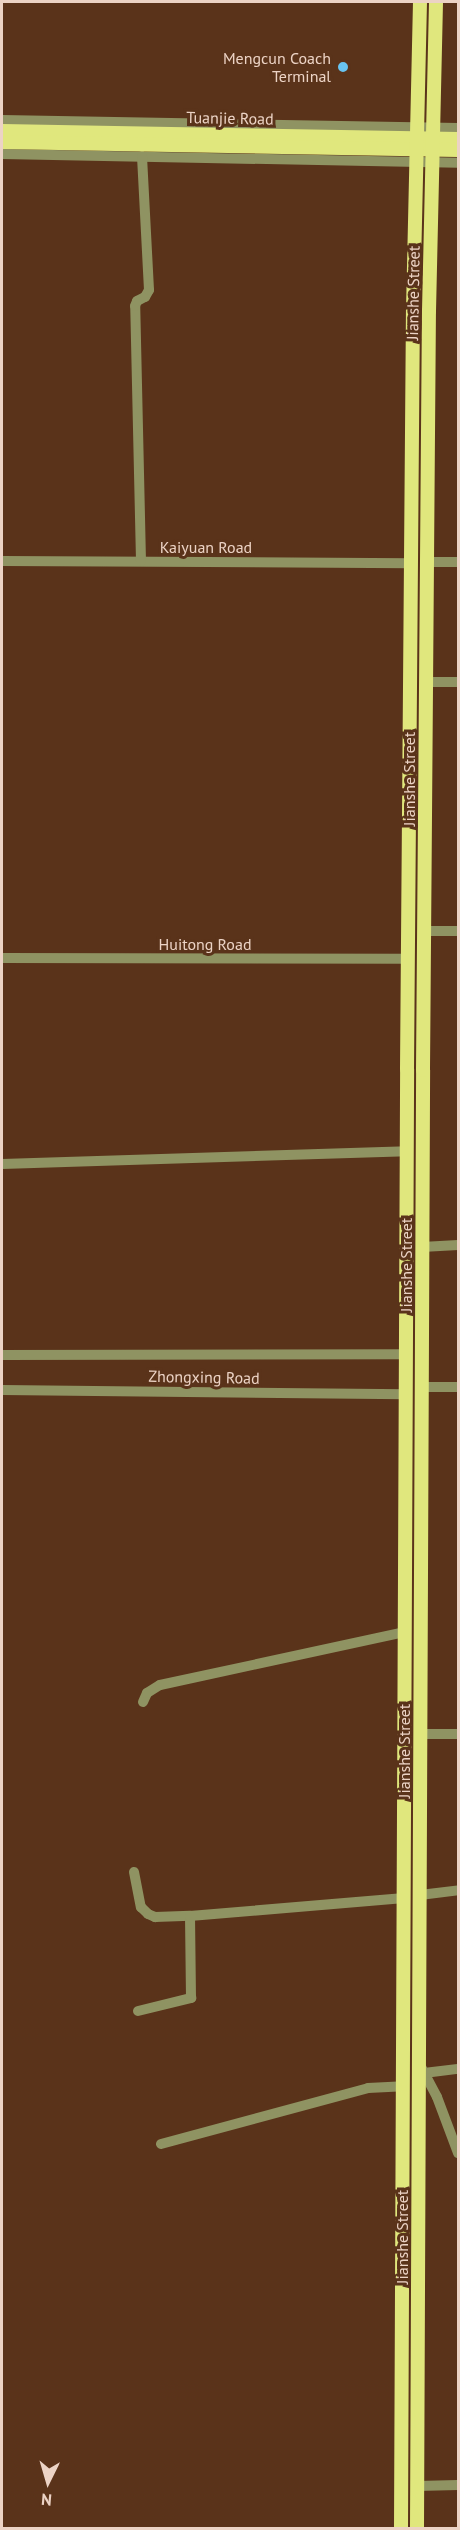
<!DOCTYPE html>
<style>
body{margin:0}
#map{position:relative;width:460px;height:2530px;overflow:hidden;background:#5a331a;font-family:"PT Sans",sans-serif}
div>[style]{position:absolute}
.minor>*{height:10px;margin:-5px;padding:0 5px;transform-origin:5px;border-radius:5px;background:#8f9362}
.major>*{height:14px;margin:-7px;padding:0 7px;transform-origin:7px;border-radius:7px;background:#e0e77d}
.dots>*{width:16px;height:16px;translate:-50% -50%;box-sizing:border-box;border:3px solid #5a331a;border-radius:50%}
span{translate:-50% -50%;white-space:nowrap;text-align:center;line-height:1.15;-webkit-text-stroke:6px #5a331a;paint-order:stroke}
.poi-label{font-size:16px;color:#ecd3c5}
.right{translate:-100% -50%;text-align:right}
.street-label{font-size:16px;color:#ecd3c5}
.frame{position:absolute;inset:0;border:3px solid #ecd3c5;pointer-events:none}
.north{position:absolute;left:18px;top:2452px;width:60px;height:60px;-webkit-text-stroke:4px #5a331a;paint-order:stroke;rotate:185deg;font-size:16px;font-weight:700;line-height:24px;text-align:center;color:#ecd3c5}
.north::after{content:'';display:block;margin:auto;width:21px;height:27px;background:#ecd3c5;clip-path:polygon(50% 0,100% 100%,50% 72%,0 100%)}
</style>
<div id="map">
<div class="minor">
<div style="left:2px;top:120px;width:456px;rotate:1deg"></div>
<div style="left:2px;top:154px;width:456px;rotate:1.1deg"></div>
<div style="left:2px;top:561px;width:409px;rotate:0.3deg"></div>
<div style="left:141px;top:561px;width:255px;rotate:-91.3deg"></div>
<div style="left:135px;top:306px;width:5px;rotate:-68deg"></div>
<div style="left:137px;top:301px;width:9px;rotate:-27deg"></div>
<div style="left:145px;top:297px;width:8px;rotate:-60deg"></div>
<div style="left:149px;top:290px;width:134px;rotate:-93deg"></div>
<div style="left:427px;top:562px;width:31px"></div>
<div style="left:426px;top:682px;width:32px"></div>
<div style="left:424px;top:931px;width:34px"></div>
<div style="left:2px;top:958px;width:406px;rotate:0.1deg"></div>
<div style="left:2px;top:1164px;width:405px;rotate:-1.8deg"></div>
<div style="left:422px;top:1247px;width:36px;rotate:-3deg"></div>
<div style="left:2px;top:1355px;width:404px;rotate:-0.1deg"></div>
<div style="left:422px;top:1387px;width:36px"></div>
<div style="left:2px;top:1390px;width:404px;rotate:0.6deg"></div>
<div style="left:143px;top:1702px;width:10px;rotate:-66deg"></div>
<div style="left:147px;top:1693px;width:15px;rotate:-32deg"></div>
<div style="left:160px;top:1685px;width:251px;rotate:-12.2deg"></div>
<div style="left:420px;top:1734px;width:38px"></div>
<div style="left:134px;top:1872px;width:36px;rotate:79deg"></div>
<div style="left:141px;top:1907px;width:10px;rotate:45deg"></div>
<div style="left:148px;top:1914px;width:8px;rotate:23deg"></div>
<div style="left:155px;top:1917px;width:35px;rotate:-2deg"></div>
<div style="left:420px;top:1895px;width:38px;rotate:-7deg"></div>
<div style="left:138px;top:2011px;width:55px;rotate:-13.8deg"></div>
<div style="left:191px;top:1998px;width:82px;rotate:-90.7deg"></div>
<div style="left:190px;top:1916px;width:215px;rotate:-4.8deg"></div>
<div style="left:419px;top:2063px;width:38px;rotate:62deg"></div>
<div style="left:437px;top:2097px;width:60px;rotate:69.4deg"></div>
<div style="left:424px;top:2073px;width:34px;rotate:-7deg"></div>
<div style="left:161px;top:2144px;width:214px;rotate:-15.1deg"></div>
<div style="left:368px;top:2088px;width:35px;rotate:-3deg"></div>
<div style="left:417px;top:2486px;width:41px;rotate:-1.4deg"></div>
</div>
<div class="major">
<div style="left:2px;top:131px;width:456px;rotate:1deg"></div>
<div style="left:2px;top:142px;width:456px;rotate:1deg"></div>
<div style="left:401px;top:2528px;width:1459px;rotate:-89.76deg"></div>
<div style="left:407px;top:1069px;width:759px;rotate:-89.55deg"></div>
<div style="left:413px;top:310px;width:308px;rotate:-88.7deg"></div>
<div style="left:417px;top:2528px;width:1458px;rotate:-89.76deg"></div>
<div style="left:423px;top:1070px;width:759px;rotate:-89.55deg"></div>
<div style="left:429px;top:311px;width:309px;rotate:-88.7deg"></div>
</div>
<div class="dots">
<div style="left:343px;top:67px;background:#69c4f1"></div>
</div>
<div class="poi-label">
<span class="right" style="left:331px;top:67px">Mengcun Coach<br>Terminal</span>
</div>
<div class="street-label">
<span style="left:230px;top:118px;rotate:1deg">Tuanjie Road</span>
<span style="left:413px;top:293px;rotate:-89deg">Jianshe Street</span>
<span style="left:206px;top:547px">Kaiyuan Road</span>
<span style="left:409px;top:779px;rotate:-90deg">Jianshe Street</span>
<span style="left:205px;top:944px">Huitong Road</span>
<span style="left:406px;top:1265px;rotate:-90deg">Jianshe Street</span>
<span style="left:204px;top:1377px;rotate:1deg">Zhongxing Road</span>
<span style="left:404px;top:1751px;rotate:-90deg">Jianshe Street</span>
<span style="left:402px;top:2237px;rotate:-90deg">Jianshe Street</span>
</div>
<div class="frame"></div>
<div class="north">N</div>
</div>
